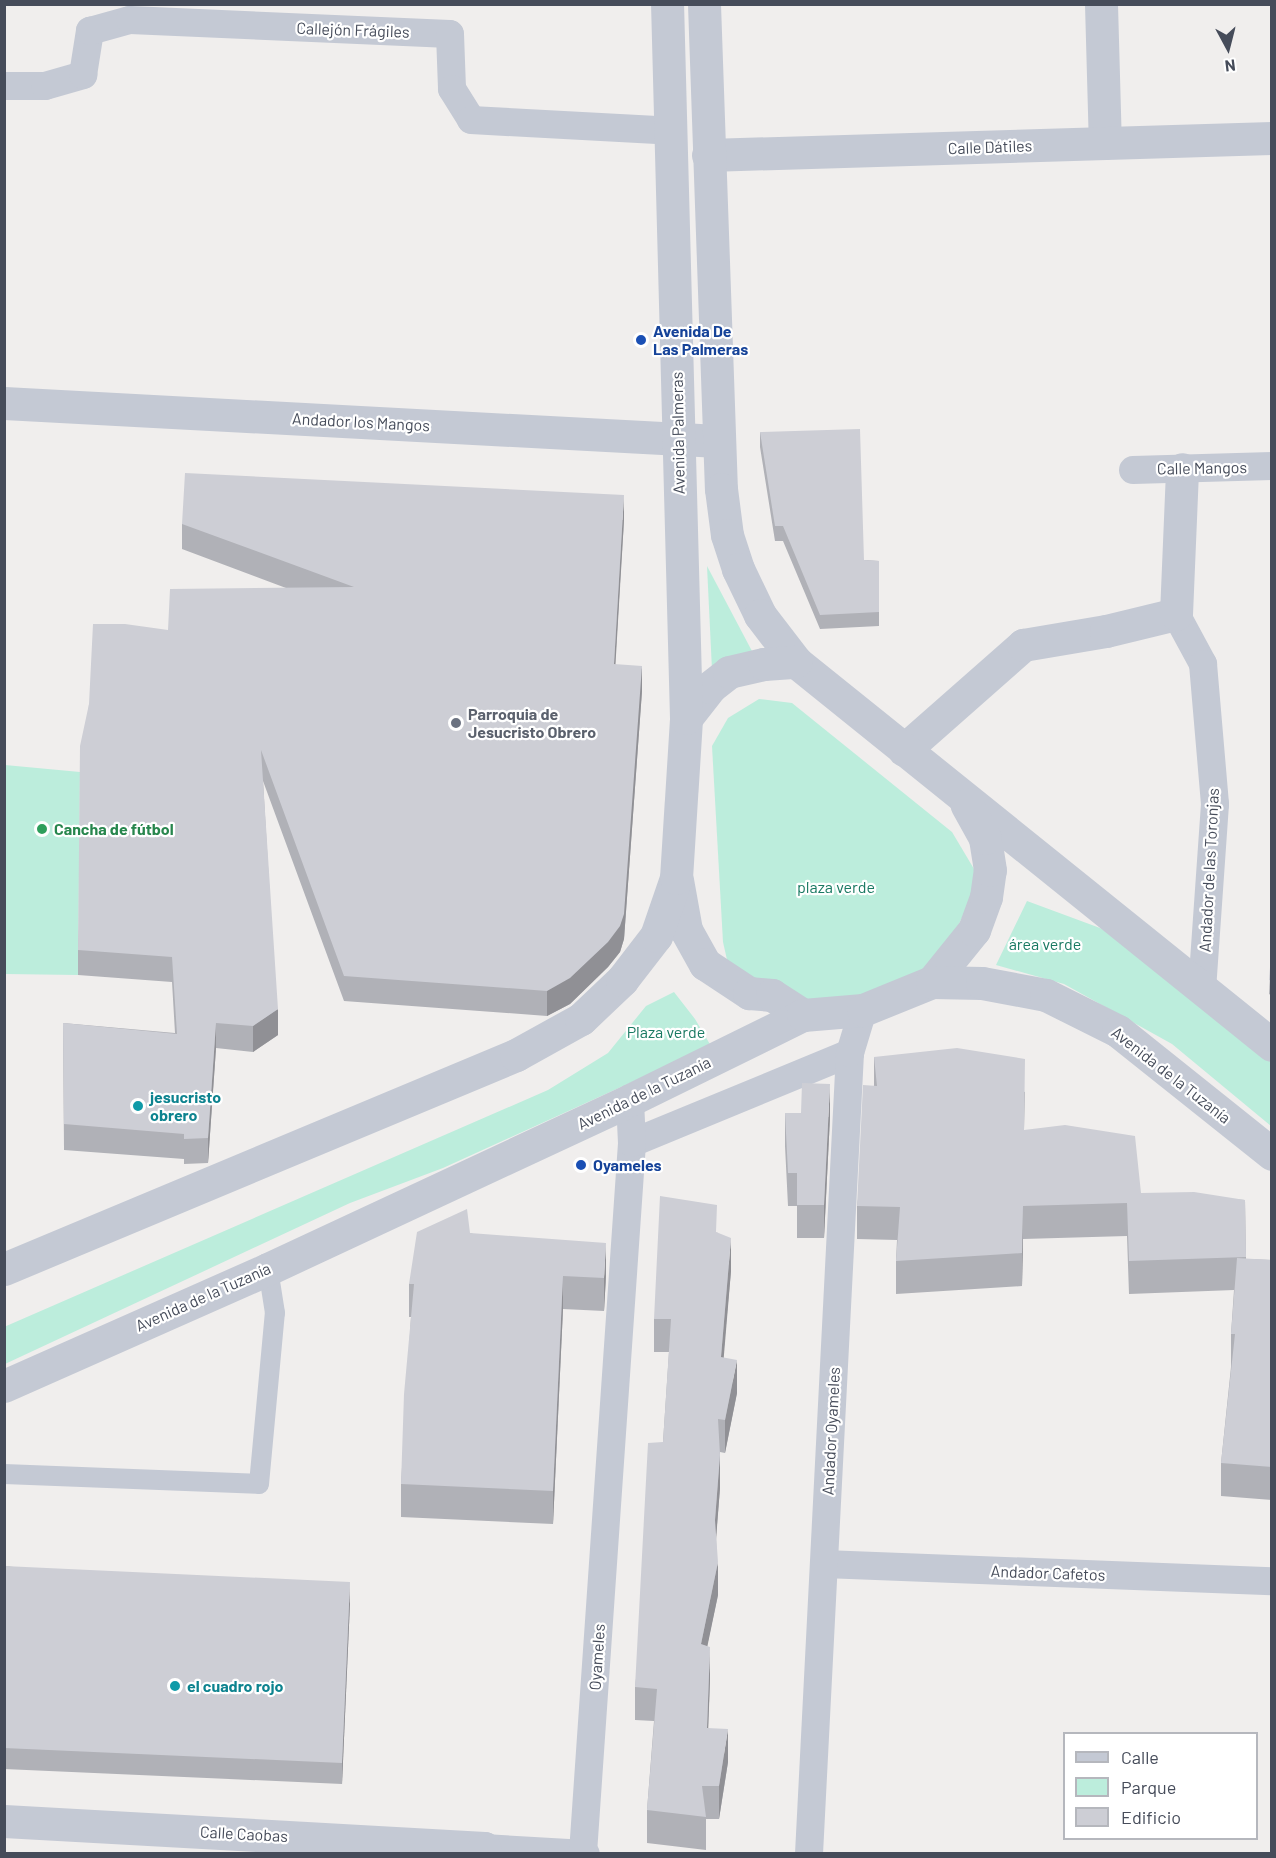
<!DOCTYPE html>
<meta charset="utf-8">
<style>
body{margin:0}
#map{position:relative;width:1276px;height:1858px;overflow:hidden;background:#f0eeed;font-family:Barlow,sans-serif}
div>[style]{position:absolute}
.green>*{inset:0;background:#bceddc}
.service>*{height:20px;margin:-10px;padding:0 10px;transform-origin:10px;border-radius:10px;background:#c4c9d4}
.pedestrian>*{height:28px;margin:-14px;padding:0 14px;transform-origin:14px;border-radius:14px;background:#c4c9d4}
.minor>*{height:33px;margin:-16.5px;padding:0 16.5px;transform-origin:16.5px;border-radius:16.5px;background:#c4c9d4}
.tertiary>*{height:33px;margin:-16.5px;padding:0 16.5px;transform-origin:16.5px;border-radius:16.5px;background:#c4c9d4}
.wall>*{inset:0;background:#b0b1b7}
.shaded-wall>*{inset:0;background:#909095}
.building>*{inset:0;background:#cdced5}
.dots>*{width:16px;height:16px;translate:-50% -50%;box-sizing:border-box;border:3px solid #fff;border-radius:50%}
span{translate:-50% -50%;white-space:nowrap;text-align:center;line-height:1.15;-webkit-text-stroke:4.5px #fff;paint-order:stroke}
.street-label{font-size:16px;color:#464c5a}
.transit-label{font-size:16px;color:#164399;font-weight:700}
.left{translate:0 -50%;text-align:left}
.worship-label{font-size:16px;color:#5b616d;font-weight:700}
.leisure-label{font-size:16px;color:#27864d;font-weight:700}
.park-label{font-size:16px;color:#197962}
.culture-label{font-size:16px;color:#0d838f;font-weight:700}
.frame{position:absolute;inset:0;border:6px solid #464c5a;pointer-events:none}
.legend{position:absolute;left:1063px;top:1732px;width:195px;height:108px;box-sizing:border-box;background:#fff;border:2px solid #b5b7bd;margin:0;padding:8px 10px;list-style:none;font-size:18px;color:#464c5a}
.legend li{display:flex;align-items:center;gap:12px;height:30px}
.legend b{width:30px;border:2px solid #b5b7bd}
.north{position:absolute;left:1198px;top:18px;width:60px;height:60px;-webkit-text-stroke:4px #fff;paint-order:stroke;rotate:173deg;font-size:16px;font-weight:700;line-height:24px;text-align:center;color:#464c5a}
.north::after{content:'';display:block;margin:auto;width:21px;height:27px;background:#464c5a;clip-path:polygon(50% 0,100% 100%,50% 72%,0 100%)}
</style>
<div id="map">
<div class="green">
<div style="clip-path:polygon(707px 566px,753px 653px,712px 670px)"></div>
<div style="clip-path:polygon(759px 699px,792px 703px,952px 832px,980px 879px,932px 982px,803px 1015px,732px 982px,723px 942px,712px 746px,728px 718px)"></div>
<div style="clip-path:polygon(5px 765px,80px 772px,78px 975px,5px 974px)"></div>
<div style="clip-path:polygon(1027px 901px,1100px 928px,1167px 969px,1271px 1052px,1271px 1126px,1172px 1044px,1064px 984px,996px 965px)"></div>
<div style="clip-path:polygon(674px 992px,695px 1019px,711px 1046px,443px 1168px,350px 1203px,5px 1364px,4px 1327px,548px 1090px,608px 1053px,646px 1006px)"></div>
</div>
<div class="service">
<div style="left:4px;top:1474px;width:255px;rotate:2.2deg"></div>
<div style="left:259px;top:1484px;width:172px;rotate:-84.7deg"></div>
<div style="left:275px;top:1313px;width:45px;rotate:-99deg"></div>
</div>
<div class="pedestrian">
<div style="left:4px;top:86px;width:41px"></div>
<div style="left:45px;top:86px;width:40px;rotate:-16deg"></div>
<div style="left:83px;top:75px;width:45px;rotate:-81deg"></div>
<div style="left:90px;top:31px;width:41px;rotate:-15.4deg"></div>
<div style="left:130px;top:20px;width:320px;rotate:2.5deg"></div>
<div style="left:450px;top:34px;width:55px;rotate:87.9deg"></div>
<div style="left:452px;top:89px;width:36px;rotate:58deg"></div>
<div style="left:471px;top:120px;width:200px;rotate:3.1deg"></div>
<div style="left:1133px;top:470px;width:139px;rotate:-1.6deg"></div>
<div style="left:1176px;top:614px;width:57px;rotate:61.6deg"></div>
<div style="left:1203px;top:664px;width:141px;rotate:85.1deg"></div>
<div style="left:1215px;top:804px;width:186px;rotate:94deg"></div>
<div style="left:632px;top:1143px;width:236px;rotate:-22.4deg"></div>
<div style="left:824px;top:1564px;width:448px;rotate:2.2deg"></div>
<div style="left:484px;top:1848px;width:102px;rotate:3.4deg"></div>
<div style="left:583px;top:1853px;width:712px;rotate:-86.05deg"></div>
<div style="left:632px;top:1143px;width:43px;rotate:-92.7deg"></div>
<div style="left:809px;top:1854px;width:802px;rotate:-87.07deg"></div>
<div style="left:850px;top:1053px;width:45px;rotate:-73.2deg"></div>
</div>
<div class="minor">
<div style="left:1101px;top:4px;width:139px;rotate:88.4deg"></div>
<div style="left:708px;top:155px;width:564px;rotate:-1.73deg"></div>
<div style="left:4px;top:403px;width:715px;rotate:3.05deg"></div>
<div style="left:904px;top:750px;width:159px;rotate:-41.4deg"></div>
<div style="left:1023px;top:645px;width:84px;rotate:-9.6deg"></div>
<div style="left:1106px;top:631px;width:72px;rotate:-13.7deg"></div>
<div style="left:1176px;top:614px;width:145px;rotate:-87.6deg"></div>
<div style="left:4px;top:1821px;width:481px;rotate:3.2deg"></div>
<div style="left:484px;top:1848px;width:6px;rotate:90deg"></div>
</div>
<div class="tertiary">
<div style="left:704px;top:4px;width:485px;rotate:88deg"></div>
<div style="left:721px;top:489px;width:46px;rotate:82.6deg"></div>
<div style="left:727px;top:535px;width:36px;rotate:72deg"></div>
<div style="left:738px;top:569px;width:51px;rotate:64.4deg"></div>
<div style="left:760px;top:615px;width:59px;rotate:52.5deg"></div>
<div style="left:796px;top:662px;width:611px;rotate:38.82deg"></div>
<div style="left:686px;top:718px;width:39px;rotate:-52deg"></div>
<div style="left:710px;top:687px;width:24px;rotate:-38deg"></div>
<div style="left:729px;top:672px;width:36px;rotate:-13deg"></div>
<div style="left:764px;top:664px;width:32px;rotate:-4deg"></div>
<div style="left:677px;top:880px;width:51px;rotate:79.8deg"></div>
<div style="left:686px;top:930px;width:39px;rotate:61deg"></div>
<div style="left:705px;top:964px;width:53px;rotate:33.4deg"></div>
<div style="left:749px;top:993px;width:23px;rotate:5deg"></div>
<div style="left:772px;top:995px;width:37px;rotate:33deg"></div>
<div style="left:932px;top:982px;width:67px;rotate:-51.1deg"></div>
<div style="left:974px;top:930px;width:35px;rotate:-70deg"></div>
<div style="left:986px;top:897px;width:27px;rotate:-82deg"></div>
<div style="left:990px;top:870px;width:32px;rotate:-99deg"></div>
<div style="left:985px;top:838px;width:38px;rotate:-119deg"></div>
<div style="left:4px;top:1269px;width:555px;rotate:-22.68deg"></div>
<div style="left:516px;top:1055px;width:74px;rotate:-29deg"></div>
<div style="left:581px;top:1019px;width:57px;rotate:-43.6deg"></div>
<div style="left:622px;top:980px;width:56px;rotate:-52.3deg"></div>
<div style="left:656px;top:936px;width:61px;rotate:-71deg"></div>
<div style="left:676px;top:878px;width:160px;rotate:-86.4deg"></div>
<div style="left:686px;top:718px;width:714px;rotate:-91.52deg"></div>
<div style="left:4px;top:1386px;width:289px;rotate:-23.9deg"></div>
<div style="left:268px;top:1269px;width:400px;rotate:-25deg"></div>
<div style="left:630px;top:1100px;width:193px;rotate:-26.2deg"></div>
<div style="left:803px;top:1015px;width:60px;rotate:-4.8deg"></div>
<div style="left:863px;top:1010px;width:74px;rotate:-22.1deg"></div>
<div style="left:932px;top:982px;width:50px;rotate:1.1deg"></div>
<div style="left:982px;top:983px;width:65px;rotate:10.6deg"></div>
<div style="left:1046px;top:995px;width:80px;rotate:26.6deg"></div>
<div style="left:1118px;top:1031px;width:197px;rotate:38.6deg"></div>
</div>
<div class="wall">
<div style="clip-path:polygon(760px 432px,864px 560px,879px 561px,879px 626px,820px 629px,783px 541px,775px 541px,760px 447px)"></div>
<div style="clip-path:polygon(624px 520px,615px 664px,642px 691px,624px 939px,620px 952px,608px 967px,570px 1004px,547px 1016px,344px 1001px,263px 781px,278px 1035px,253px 1052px,216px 1048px,208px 1163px,184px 1164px,184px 1159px,64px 1150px,63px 1023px,175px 1033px,172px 982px,78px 975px,78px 950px,89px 704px,168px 630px,286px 588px,182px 549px,182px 524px)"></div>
<div style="clip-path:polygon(1272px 942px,1272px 996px,1269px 994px)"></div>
<div style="clip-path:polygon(874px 1057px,1025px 1092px,1024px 1130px,1141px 1193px,1245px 1200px,1246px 1259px,1272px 1260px,1272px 1500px,1221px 1496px,1221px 1463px,1231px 1367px,1231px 1334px,1234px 1290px,1129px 1294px,1127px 1236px,1023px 1239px,1022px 1286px,896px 1294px,896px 1261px,897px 1240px,857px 1239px,857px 1206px,874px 1085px)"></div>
<div style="clip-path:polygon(785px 1113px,830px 1117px,824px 1238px,797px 1238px,797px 1206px,788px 1206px,785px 1146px)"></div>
<div style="clip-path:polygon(717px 1232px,731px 1271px,723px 1357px,737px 1393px,725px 1453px,720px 1452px,720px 1488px,716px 1537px,718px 1595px,707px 1646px,710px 1680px,708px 1728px,728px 1762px,719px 1819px,706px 1819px,706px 1850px,647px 1843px,647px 1810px,654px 1721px,635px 1720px,635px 1687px,663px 1442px,669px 1352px,654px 1352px,654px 1319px)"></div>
<div style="clip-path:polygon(470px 1233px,606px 1276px,604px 1311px,563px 1309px,553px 1524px,401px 1517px,401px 1484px,411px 1317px,409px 1317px,409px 1284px)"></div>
<div style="clip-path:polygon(4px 1566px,350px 1603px,342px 1784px,4px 1769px)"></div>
</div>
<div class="shaded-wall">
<div style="clip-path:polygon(624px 495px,624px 520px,614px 689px,614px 664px)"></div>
<div style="clip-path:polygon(642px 666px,642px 691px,624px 939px,620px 952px,608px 967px,570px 1004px,547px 1016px,547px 991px)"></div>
<div style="clip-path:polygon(278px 1009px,278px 1035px,253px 1052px,253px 1026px)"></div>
<div style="clip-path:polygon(216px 1023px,216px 1048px,208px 1163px,208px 1138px)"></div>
<div style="clip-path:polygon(830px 1084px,830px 1117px,824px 1238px,824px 1205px)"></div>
<div style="clip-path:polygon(1023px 1206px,1023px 1239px,1022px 1286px,1022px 1253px)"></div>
<div style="clip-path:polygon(731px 1238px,731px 1271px,721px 1390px,721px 1357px)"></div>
<div style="clip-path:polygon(606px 1243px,606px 1276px,604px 1311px,604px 1278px)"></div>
<div style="clip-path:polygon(563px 1276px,563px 1309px,553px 1524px,553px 1491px)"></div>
<div style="clip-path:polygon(737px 1360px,737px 1393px,725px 1453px,725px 1420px)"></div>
<div style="clip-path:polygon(720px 1455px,720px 1488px,715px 1553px,715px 1520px)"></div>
<div style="clip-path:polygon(718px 1562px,718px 1595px,701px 1677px,701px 1644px)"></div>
<div style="clip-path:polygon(350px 1582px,350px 1603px,342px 1784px,342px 1763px)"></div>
<div style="clip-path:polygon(710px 1647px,710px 1680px,707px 1761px,707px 1728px)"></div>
<div style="clip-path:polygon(728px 1729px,728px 1762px,719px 1819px,719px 1786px)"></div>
</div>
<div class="building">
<div style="clip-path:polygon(860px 429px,864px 560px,879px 561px,879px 612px,820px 615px,783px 526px,775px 526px,760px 432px)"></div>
<div style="clip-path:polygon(185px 473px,624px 495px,614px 664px,642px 666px,624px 914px,620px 926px,608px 942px,570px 978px,547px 991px,344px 976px,261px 750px,278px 1009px,253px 1026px,216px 1023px,208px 1138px,184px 1139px,184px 1134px,64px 1124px,63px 1023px,177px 1034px,172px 957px,78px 950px,80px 746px,89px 704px,93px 624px,125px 624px,168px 630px,170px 589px,354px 587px,182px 524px)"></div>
<div style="clip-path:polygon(1272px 942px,1272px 981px,1269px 980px)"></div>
<div style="clip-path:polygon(957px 1048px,1025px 1059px,1024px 1130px,1065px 1125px,1135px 1136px,1141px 1193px,1194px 1192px,1245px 1200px,1246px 1257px,1129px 1261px,1127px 1203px,1023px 1206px,1022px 1253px,896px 1261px,900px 1207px,857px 1206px,863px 1085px,877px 1086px,874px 1057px)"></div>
<div style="clip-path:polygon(802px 1083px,830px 1084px,824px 1205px,797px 1205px,797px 1173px,788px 1173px,785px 1113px,801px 1113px)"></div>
<div style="clip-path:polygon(660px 1196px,717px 1205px,716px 1232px,731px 1238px,721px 1357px,737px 1360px,725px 1420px,718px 1419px,720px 1455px,715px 1520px,718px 1562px,701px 1644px,710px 1647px,707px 1728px,728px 1729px,719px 1786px,702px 1786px,706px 1817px,647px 1810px,657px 1689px,635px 1687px,648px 1443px,663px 1442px,671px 1319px,654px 1319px)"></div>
<div style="clip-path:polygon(467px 1209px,470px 1233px,606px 1243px,604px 1278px,563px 1276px,553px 1491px,401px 1484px,404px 1394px,414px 1284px,409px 1284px,417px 1232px)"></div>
<div style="clip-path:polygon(1237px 1258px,1272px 1260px,1272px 1467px,1221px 1463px,1235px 1334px,1231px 1334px)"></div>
<div style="clip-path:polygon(4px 1566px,350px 1582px,342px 1763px,4px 1748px)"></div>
</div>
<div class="dots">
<div style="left:641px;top:340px;background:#1a4fb4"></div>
<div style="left:456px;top:723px;background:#6b7280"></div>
<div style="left:42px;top:829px;background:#2e9e5b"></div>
<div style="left:138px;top:1106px;background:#0f9aa8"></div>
<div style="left:581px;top:1165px;background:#1a4fb4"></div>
<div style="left:175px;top:1686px;background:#0f9aa8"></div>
</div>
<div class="street-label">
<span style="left:353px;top:30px;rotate:2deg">Callejón Frágiles</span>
<span style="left:990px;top:147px;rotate:-2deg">Calle Dátiles</span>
<span style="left:361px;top:422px;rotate:3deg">Andador los Mangos</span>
<span style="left:678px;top:433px;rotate:-91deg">Avenida Palmeras</span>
<span style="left:1202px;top:468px;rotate:-1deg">Calle Mangos</span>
<span style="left:1209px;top:870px;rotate:-87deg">Andador de las Toronjas</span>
<span style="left:1171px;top:1075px;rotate:38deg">Avenida de la Tuzanía</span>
<span style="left:644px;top:1093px;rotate:-26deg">Avenida de la Tuzanía</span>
<span style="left:203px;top:1297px;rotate:-24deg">Avenida de la Tuzanía</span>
<span style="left:831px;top:1431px;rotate:-87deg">Andador Oyameles</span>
<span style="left:1048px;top:1573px;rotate:2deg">Andador Cafetos</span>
<span style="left:597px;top:1657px;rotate:-86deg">Oyameles</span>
<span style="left:244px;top:1834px;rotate:3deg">Calle Caobas</span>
</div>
<div class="transit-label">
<span class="left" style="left:653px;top:340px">Avenida De<br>Las Palmeras</span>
<span class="left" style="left:593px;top:1165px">Oyameles</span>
</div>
<div class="worship-label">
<span class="left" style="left:468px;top:723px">Parroquia de<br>Jesucristo Obrero</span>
</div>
<div class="leisure-label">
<span class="left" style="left:54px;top:829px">Cancha de fútbol</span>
</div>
<div class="park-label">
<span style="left:836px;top:887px">plaza verde</span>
<span style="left:1045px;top:944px">área verde</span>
<span style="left:666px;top:1032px">Plaza verde</span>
</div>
<div class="culture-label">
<span class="left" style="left:150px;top:1106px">jesucristo<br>obrero</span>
<span class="left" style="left:187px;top:1686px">el cuadro rojo</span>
</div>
<div class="frame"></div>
<ul class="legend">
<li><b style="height:8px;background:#c4c9d4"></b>Calle</li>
<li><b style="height:16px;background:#bceddc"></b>Parque</li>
<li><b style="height:16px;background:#cdced5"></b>Edificio</li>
</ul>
<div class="north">N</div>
</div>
